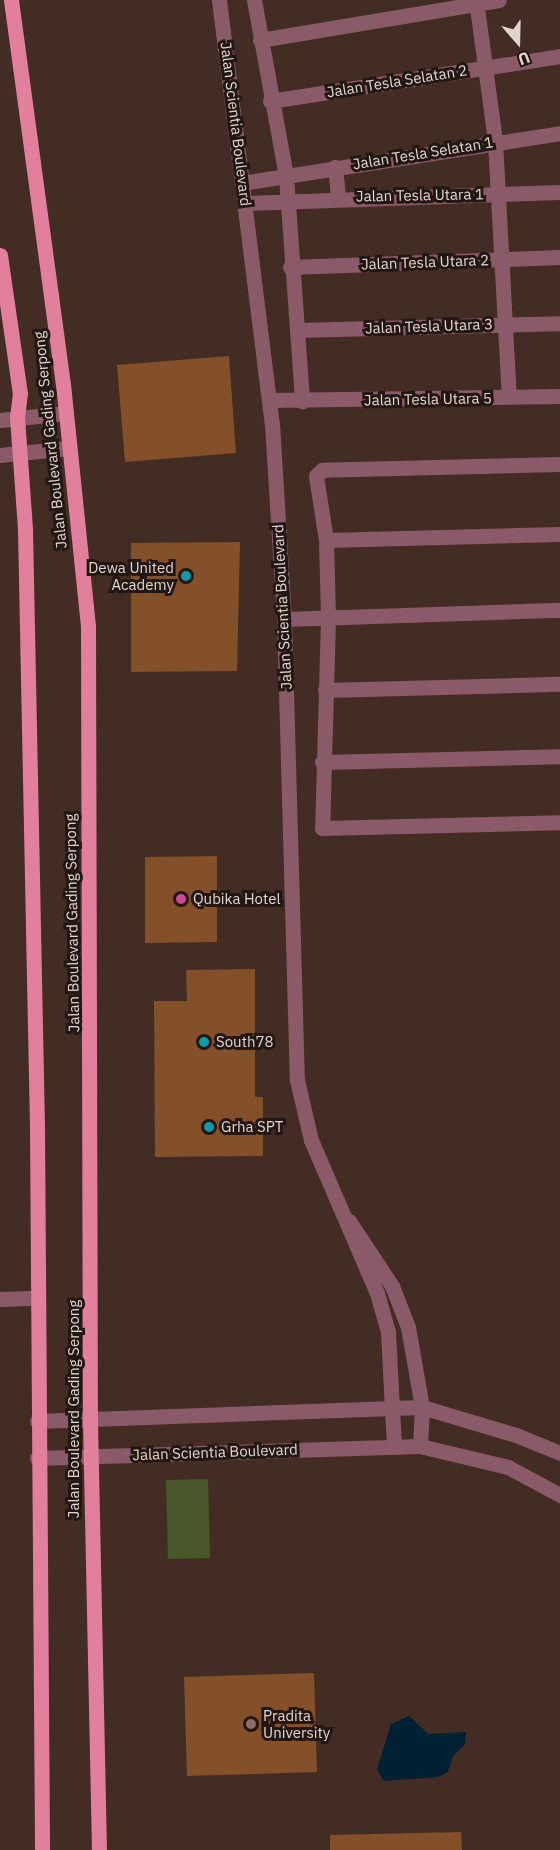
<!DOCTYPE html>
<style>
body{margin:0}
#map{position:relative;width:560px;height:1850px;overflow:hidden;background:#432c23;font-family:"IBM Plex Sans",sans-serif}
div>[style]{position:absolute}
.green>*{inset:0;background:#4a572a}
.water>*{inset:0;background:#002033}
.building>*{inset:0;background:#845029}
.minor>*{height:15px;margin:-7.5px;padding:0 7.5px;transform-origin:7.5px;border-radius:7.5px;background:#8b5a68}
.major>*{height:15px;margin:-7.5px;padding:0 7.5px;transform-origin:7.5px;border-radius:7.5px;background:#e27f9d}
.dots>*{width:16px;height:16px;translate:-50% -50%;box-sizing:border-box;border:3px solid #221713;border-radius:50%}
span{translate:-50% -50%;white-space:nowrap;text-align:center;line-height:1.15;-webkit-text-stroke:6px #221713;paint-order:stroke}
.street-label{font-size:15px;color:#e3d4ce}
.poi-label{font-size:15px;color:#e3d4ce}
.right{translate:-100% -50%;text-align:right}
.left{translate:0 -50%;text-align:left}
.north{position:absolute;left:488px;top:12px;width:60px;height:60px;-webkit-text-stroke:4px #221713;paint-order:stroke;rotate:160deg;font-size:16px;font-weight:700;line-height:24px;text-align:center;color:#e3d4ce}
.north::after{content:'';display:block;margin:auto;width:21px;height:27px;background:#e3d4ce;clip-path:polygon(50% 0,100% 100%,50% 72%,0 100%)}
</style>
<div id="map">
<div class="green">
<div style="clip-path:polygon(208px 1479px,210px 1558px,168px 1559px,166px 1480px)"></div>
</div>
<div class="water">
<div style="clip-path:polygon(409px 1716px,428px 1734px,466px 1732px,465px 1744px,453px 1756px,448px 1772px,438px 1777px,384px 1781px,377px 1770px,391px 1724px)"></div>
</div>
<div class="building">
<div style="clip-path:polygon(229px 356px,236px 453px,125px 462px,117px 365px)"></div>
<div style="clip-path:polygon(240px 542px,237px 671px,131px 672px,131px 543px)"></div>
<div style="clip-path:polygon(217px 856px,217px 942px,145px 943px,145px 857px)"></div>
<div style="clip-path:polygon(255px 969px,255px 1097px,263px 1097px,263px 1156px,155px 1157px,154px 1001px,187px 1001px,186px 970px)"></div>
<div style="clip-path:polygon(314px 1673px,317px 1772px,187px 1776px,184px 1677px)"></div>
<div style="clip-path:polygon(461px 1832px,462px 1850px,330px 1850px,330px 1835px)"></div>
</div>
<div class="minor">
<div style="left:219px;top:0;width:426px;rotate:82.9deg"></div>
<div style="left:272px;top:423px;width:196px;rotate:86.5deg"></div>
<div style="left:284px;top:619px;width:461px;rotate:88.4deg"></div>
<div style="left:297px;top:1080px;width:62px;rotate:76.9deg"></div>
<div style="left:311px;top:1140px;width:167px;rotate:66.7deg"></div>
<div style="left:377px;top:1293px;width:41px;rotate:74.2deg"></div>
<div style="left:388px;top:1332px;width:113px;rotate:87deg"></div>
<div style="left:254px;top:0;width:179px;rotate:79.7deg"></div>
<div style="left:286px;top:176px;width:226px;rotate:85.9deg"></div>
<div style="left:476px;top:0;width:142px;rotate:82.3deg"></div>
<div style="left:495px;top:141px;width:256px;rotate:86.9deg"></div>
<div style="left:260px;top:40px;width:242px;rotate:-9.5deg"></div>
<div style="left:270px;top:101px;width:293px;rotate:-8.8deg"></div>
<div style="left:335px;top:167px;width:30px;rotate:84deg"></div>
<div style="left:242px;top:183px;width:322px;rotate:-8.9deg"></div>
<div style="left:246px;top:203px;width:314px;rotate:-2deg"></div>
<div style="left:290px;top:267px;width:270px;rotate:-2.1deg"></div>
<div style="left:298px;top:330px;width:262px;rotate:-1.5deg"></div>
<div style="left:270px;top:400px;width:290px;rotate:-0.8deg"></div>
<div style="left:0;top:420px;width:66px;rotate:-6.1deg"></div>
<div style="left:0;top:455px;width:69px;rotate:-5.8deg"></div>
<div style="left:560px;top:464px;width:238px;rotate:178.6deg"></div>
<div style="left:322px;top:470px;width:8px;rotate:135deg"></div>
<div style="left:316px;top:476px;width:65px;rotate:81.1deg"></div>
<div style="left:326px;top:540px;width:79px;rotate:88.5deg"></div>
<div style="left:328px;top:619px;width:209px;rotate:91.6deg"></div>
<div style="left:322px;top:828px;width:238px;rotate:-1.4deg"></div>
<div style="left:326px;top:540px;width:234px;rotate:-1.5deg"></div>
<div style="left:284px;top:619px;width:276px;rotate:-1.9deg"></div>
<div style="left:325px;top:690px;width:235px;rotate:-1.5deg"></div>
<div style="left:322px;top:762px;width:238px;rotate:-1.4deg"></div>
<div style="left:349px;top:1221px;width:78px;rotate:56.5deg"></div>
<div style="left:392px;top:1286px;width:44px;rotate:68.7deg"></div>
<div style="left:408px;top:1327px;width:81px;rotate:80.1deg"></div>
<div style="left:422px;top:1407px;width:39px;rotate:93deg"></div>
<div style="left:0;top:1299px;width:38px;rotate:-2deg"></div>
<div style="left:37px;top:1421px;width:385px;rotate:-2.1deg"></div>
<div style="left:422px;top:1407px;width:98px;rotate:16.6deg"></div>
<div style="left:516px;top:1435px;width:48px;rotate:22.2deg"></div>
<div style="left:37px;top:1458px;width:383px;rotate:-1.8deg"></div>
<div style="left:420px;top:1446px;width:90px;rotate:13.4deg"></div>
<div style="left:508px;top:1467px;width:59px;rotate:28.3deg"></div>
</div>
<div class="major">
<div style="left:11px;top:0;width:388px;rotate:82.3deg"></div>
<div style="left:63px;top:384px;width:244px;rotate:84.1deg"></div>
<div style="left:88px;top:627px;width:794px;rotate:89.86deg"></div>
<div style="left:90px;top:1421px;width:429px;rotate:88.8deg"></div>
<div style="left:0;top:255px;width:139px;rotate:81.8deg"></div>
<div style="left:20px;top:393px;width:24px;rotate:97deg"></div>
<div style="left:17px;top:417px;width:112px;rotate:85.9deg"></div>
<div style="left:25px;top:529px;width:598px;rotate:88.85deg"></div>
<div style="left:37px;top:1127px;width:723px;rotate:89.6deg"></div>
</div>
<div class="dots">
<div style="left:186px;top:576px;background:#0f9aa8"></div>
<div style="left:181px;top:899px;background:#d1479c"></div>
<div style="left:204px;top:1042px;background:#0f9aa8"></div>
<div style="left:209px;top:1127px;background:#0f9aa8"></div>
<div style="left:251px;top:1724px;background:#8d6e63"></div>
</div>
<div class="street-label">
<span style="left:397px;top:81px;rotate:-9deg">Jalan Tesla Selatan 2</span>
<span style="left:236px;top:124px;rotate:83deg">Jalan Scientia Boulevard</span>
<span style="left:423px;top:153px;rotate:-9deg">Jalan Tesla Selatan 1</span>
<span style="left:420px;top:195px;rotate:-1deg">Jalan Tesla Utara 1</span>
<span style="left:425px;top:262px;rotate:-2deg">Jalan Tesla Utara 2</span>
<span style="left:429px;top:326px;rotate:-2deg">Jalan Tesla Utara 3</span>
<span style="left:428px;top:399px;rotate:-1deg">Jalan Tesla Utara 5</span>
<span style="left:50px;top:440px;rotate:-96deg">Jalan Boulevard Gading Serpong</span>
<span style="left:282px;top:607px;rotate:-93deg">Jalan Scientia Boulevard</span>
<span style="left:72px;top:923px;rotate:-91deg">Jalan Boulevard Gading Serpong</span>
<span style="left:74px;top:1409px;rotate:-90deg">Jalan Boulevard Gading Serpong</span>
<span style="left:215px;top:1452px;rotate:-2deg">Jalan Scientia Boulevard</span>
</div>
<div class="poi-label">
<span class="right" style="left:174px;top:576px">Dewa United<br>Academy</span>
<span class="left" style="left:193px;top:899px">Qubika Hotel</span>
<span class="left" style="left:216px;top:1042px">South78</span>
<span class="left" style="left:221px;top:1127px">Grha SPT</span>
<span class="left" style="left:263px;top:1724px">Pradita<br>University</span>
</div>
<div class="north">U</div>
</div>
